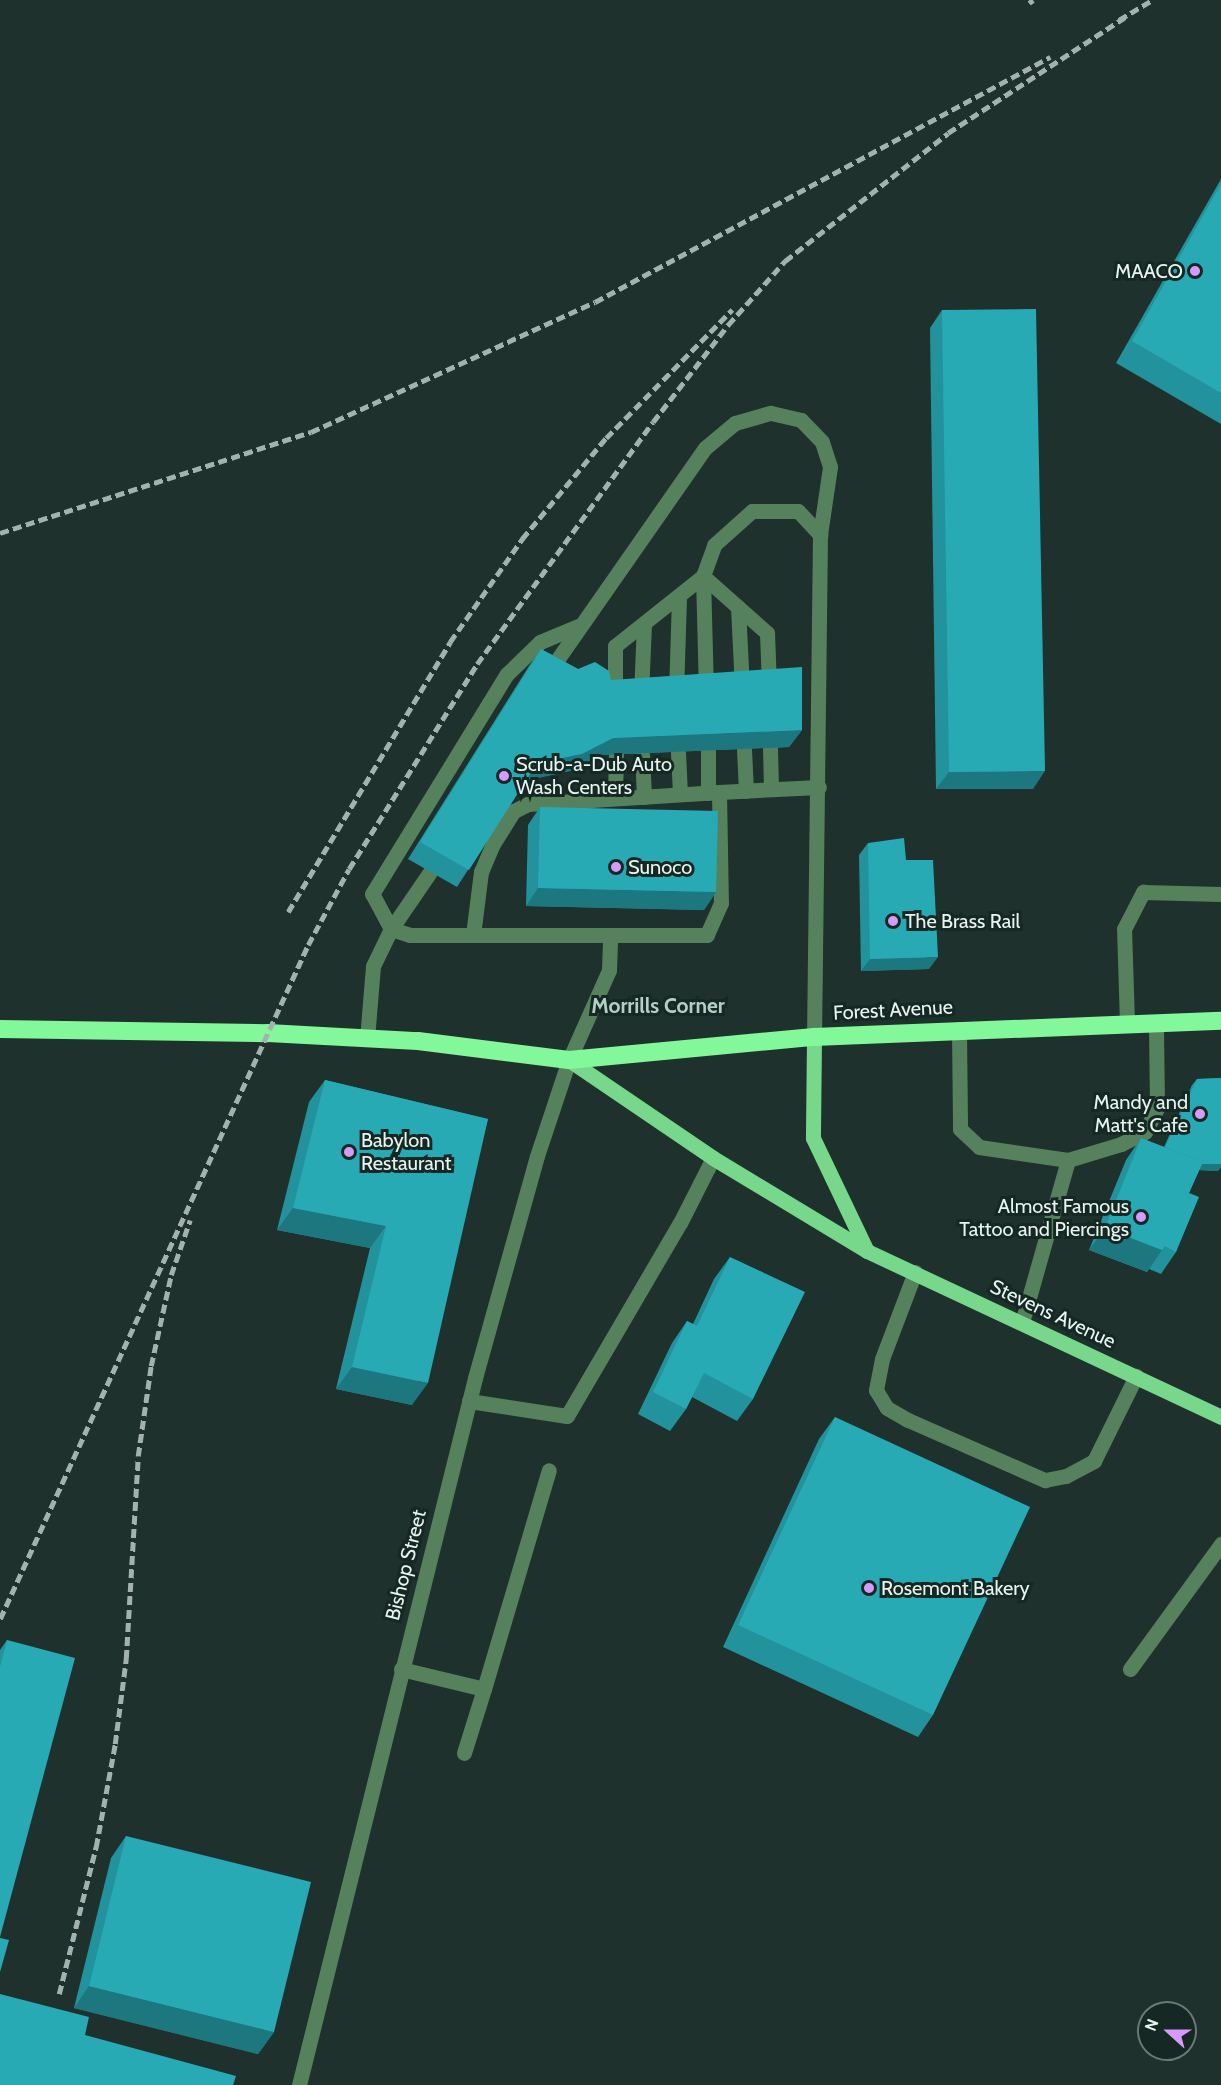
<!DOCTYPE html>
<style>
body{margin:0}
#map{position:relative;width:1221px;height:2085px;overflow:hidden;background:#1f312c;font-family:Cabin,sans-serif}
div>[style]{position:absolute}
.minor>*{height:15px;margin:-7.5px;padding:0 7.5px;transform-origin:7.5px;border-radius:7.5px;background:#55825d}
.major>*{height:15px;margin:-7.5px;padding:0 7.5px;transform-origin:7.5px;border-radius:7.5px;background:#77d78a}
.highway>*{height:18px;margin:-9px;padding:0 9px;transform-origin:9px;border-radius:9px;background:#83f89b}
.rail>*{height:4.5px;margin-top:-2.25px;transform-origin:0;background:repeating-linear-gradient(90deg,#a4b2ae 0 9px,transparent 0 13.5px)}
.wall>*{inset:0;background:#22929c}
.shaded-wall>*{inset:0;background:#1c777f}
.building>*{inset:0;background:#28aab5}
.dots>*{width:16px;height:16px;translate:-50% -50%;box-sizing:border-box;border:3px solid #152823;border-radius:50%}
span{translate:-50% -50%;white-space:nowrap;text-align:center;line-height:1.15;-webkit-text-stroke:6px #152823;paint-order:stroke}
.poi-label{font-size:20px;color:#e8f4f0}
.right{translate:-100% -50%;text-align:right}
.left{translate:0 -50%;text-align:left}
.street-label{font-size:20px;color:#e8f4f0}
.neighbourhood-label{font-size:21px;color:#b6cdc6;font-weight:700}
.north{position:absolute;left:1137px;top:2001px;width:60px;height:60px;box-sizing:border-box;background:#152823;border:2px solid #697a75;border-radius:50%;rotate:291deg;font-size:16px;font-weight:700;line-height:24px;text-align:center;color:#e8f4f0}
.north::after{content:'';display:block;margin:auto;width:21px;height:27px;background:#d69bfa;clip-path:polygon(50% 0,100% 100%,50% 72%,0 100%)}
</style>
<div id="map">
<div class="minor">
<div style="left:703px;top:576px;width:86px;rotate:41.7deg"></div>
<div style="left:767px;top:633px;width:53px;rotate:87.8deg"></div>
<div style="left:738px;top:607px;width:82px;rotate:87.2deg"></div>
<div style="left:548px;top:673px;width:274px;rotate:-55.1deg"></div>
<div style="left:705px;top:448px;width:39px;rotate:-40deg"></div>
<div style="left:735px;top:423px;width:37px;rotate:-16deg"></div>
<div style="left:771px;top:413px;width:31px;rotate:13deg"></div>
<div style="left:801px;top:420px;width:30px;rotate:46deg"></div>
<div style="left:822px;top:442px;width:26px;rotate:72deg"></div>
<div style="left:830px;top:467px;width:69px;rotate:98.4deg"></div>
<div style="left:820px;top:535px;width:502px;rotate:90.68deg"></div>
<div style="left:706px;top:691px;width:115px;rotate:-91.5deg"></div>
<div style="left:703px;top:576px;width:33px;rotate:-70deg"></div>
<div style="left:714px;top:545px;width:51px;rotate:-41.8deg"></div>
<div style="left:752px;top:511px;width:46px"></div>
<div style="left:798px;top:511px;width:33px;rotate:47deg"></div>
<div style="left:676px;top:693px;width:97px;rotate:-88.2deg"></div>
<div style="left:641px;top:695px;width:71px;rotate:-87.6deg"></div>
<div style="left:615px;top:697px;width:51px;rotate:-90deg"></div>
<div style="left:615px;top:646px;width:112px;rotate:-38.5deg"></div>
<div style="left:770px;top:748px;width:41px;rotate:88.6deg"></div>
<div style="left:744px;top:749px;width:42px;rotate:87.3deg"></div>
<div style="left:708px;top:751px;width:42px;rotate:90deg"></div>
<div style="left:678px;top:752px;width:42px;rotate:87.3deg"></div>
<div style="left:642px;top:754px;width:43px;rotate:87.3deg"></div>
<div style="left:719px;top:792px;width:111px;rotate:89deg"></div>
<div style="left:721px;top:903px;width:35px;rotate:114deg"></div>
<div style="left:707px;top:935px;width:234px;rotate:180deg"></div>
<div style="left:473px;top:935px;width:64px;rotate:-82.8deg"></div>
<div style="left:481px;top:872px;width:30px;rotate:-67deg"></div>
<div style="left:493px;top:844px;width:39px;rotate:-58deg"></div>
<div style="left:514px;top:811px;width:16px;rotate:-27deg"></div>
<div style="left:528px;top:804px;width:191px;rotate:-3.6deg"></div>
<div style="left:719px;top:792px;width:100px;rotate:-2.9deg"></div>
<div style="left:615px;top:798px;width:43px;rotate:-88.7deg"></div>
<div style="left:473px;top:935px;width:63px;rotate:180deg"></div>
<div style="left:410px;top:935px;width:20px;rotate:-162deg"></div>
<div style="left:391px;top:929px;width:40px;rotate:-118deg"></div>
<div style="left:372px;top:894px;width:258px;rotate:-58.5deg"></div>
<div style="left:507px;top:674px;width:46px;rotate:-44.1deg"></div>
<div style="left:540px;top:642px;width:41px;rotate:-22.8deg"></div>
<div style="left:1127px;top:1023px;width:94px;rotate:-91.8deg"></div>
<div style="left:1124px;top:929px;width:42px;rotate:-62.8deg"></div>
<div style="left:1143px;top:892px;width:78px;rotate:1.5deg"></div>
<div style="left:959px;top:1029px;width:100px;rotate:89.4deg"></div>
<div style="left:960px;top:1129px;width:26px;rotate:43deg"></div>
<div style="left:979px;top:1147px;width:90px;rotate:8.3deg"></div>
<div style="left:1068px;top:1160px;width:169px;rotate:105.8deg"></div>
<div style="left:367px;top:1039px;width:73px;rotate:-85.3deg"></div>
<div style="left:373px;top:966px;width:41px;rotate:-64.1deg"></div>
<div style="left:391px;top:929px;width:69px;rotate:-55.6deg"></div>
<div style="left:1068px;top:1160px;width:55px;rotate:-16.8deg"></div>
<div style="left:1121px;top:1144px;width:27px;rotate:-27deg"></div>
<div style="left:1145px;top:1132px;width:27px;rotate:-63deg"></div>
<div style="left:1157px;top:1108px;width:86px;rotate:-90.7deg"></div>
<div style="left:915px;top:1272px;width:93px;rotate:110.8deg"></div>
<div style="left:882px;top:1359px;width:32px;rotate:101deg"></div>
<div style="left:876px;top:1390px;width:21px;rotate:59deg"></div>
<div style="left:887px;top:1408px;width:24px;rotate:30deg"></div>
<div style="left:908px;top:1420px;width:150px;rotate:23.7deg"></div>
<div style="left:1045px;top:1480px;width:21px;rotate:-11deg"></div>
<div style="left:1066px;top:1476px;width:32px;rotate:-28deg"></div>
<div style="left:1094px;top:1461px;width:95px;rotate:-63.7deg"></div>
<div style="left:469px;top:1401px;width:99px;rotate:8.7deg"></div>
<div style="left:567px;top:1416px;width:224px;rotate:-59.7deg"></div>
<div style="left:680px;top:1223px;width:73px;rotate:-63.1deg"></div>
<div style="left:401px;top:1669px;width:85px;rotate:13.5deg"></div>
<div style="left:484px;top:1689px;width:67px;rotate:107.4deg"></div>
<div style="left:1130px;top:1669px;width:155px;rotate:-53.9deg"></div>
<div style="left:484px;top:1689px;width:228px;rotate:-73.5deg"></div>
<div style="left:299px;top:2085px;width:729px;rotate:-76.02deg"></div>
<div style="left:475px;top:1378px;width:230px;rotate:-74.4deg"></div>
<div style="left:537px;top:1156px;width:101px;rotate:-71.6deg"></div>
<div style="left:569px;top:1060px;width:98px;rotate:-66deg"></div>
<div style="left:609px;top:970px;width:33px;rotate:-88deg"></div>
</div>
<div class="major">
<div style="left:814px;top:1037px;width:101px;rotate:90.6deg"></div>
<div style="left:813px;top:1138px;width:125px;rotate:64.5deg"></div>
<div style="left:569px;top:1060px;width:174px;rotate:34.2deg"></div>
<div style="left:713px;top:1158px;width:180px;rotate:31.1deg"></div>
<div style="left:867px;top:1251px;width:391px;rotate:25.1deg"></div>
</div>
<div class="highway">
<div style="left:0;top:1029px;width:268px;rotate:0.9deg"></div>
<div style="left:268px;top:1033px;width:150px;rotate:3.1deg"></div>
<div style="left:418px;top:1041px;width:152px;rotate:7.2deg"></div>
<div style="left:569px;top:1060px;width:246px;rotate:-5.4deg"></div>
<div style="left:814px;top:1037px;width:407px;rotate:-2.3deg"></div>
</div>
<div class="rail">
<div style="left:1029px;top:3px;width:5px;rotate:-37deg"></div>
<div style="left:1119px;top:20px;width:39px;rotate:-31deg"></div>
<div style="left:0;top:533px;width:327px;rotate:-18deg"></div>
<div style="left:311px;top:432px;width:312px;rotate:-24.6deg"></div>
<div style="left:595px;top:302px;width:517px;rotate:-28.3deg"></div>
<div style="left:288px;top:912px;width:315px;rotate:-59deg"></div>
<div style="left:450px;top:642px;width:126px;rotate:-55deg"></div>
<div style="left:522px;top:539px;width:131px;rotate:-50.3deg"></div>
<div style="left:606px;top:438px;width:180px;rotate:-45.5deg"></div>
<div style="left:0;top:1619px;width:741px;rotate:-65.44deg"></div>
<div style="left:308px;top:945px;width:86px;rotate:-61.7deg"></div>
<div style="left:349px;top:869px;width:242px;rotate:-58deg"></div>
<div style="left:477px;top:664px;width:299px;rotate:-54deg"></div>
<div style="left:653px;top:422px;width:123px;rotate:-52.3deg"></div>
<div style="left:728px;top:325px;width:86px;rotate:-48.3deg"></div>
<div style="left:785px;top:261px;width:207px;rotate:-38.1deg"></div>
<div style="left:948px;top:133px;width:212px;rotate:-33.2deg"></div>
<div style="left:59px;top:1994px;width:152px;rotate:-75.9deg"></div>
<div style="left:96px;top:1847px;width:105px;rotate:-79.5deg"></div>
<div style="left:115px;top:1744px;width:86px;rotate:-82.6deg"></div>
<div style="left:126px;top:1659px;width:203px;rotate:-86.6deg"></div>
<div style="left:138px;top:1456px;width:91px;rotate:-81.8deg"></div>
<div style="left:151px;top:1366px;width:93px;rotate:-77.6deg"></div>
<div style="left:171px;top:1275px;width:58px;rotate:-70.9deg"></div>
</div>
<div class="wall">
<div style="clip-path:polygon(1221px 179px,1221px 424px,1116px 363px)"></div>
<div style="clip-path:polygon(942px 310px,1033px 789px,936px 789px,930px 328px)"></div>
<div style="clip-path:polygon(541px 649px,578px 669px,611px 680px,802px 730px,789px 747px,601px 755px,570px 771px,526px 780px,457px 887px,408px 859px,529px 666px)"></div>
<div style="clip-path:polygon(540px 807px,716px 892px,704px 910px,526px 906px,528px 825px)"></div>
<div style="clip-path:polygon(868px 843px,906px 860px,929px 969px,861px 971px,859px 855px)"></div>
<div style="clip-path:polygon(1221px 1078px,1221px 1167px,1218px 1171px,1199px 1170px,1189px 1193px,1176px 1252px,1161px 1274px,1149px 1269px,1147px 1272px,1089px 1250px,1126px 1160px,1141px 1138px,1164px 1147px,1192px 1085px,1197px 1079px)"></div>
<div style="clip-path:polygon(325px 1080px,488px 1119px,412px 1405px,336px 1389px,370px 1248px,277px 1230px,309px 1102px)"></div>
<div style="clip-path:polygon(730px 1257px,753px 1399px,737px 1421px,692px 1397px,686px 1409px,670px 1431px,638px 1414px,672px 1343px,687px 1321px,693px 1324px,714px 1279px)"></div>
<div style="clip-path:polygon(835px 1417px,933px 1715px,918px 1737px,723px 1647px,819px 1439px)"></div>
<div style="clip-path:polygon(7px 1640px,0 1937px,0 1650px)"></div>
<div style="clip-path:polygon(126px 1836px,274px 2032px,258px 2054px,74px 2008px,111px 1858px)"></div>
</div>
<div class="shaded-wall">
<div style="clip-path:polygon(802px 730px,789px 747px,601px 755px,570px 771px,525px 781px,537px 763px,613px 738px)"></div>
<div style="clip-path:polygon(1045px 771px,1033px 789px,936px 789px,949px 772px)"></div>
<div style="clip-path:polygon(538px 888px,716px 892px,704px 910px,526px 906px)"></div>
<div style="clip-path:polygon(938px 957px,929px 969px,861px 971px,870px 959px)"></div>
<div style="clip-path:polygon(1159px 1162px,1221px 1164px,1221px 1167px,1218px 1171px,1154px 1168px)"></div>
<div style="clip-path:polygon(293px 1208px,386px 1226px,370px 1248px,277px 1230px)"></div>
<div style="clip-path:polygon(1105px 1228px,1162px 1250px,1147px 1272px,1089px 1250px)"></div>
<div style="clip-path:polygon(352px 1367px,428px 1383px,412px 1405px,336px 1389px)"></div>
<div style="clip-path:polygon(89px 1986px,274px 2032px,258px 2054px,74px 2008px)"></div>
</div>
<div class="building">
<div style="clip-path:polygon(1221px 184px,1221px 393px,1132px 341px)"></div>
<div style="clip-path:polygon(1036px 309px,1045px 771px,949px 772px,942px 310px)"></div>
<div style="clip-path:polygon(541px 649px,578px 669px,595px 662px,609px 671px,611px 680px,802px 667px,802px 730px,613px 738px,582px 754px,537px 763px,469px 870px,420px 842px)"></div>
<div style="clip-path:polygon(540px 807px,718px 811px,716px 892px,538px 888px)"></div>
<div style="clip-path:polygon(904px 838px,906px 860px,933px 860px,938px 957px,870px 959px,868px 843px)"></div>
<div style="clip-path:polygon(1221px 1078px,1221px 1164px,1202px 1164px,1203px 1162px,1165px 1147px,1197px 1079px)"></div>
<div style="clip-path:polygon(325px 1080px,488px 1119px,428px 1383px,352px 1367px,386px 1226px,293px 1208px)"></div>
<div style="clip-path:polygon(1141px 1138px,1203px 1162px,1189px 1193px,1199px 1197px,1176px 1252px,1165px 1246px,1162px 1250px,1105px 1228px)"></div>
<div style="clip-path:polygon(730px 1257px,805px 1292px,753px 1399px,704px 1373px,686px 1409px,653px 1392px,687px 1321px,697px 1326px)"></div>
<div style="clip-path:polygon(835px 1417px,1030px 1507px,933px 1715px,738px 1625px)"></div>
<div style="clip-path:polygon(7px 1640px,75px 1658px,0 1937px,0 1667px)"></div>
<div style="clip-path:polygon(126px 1836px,311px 1882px,274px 2032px,89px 1986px)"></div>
<div style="clip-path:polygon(0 1938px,9px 1940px,0 1972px)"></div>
<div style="clip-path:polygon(0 1994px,89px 2017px,85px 2035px,236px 2076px,233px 2085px,0 2085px)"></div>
</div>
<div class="dots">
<div style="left:1195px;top:271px;background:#d69bfa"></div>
<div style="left:504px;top:776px;background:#d69bfa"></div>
<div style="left:616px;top:867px;background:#d69bfa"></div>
<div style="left:893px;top:921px;background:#d69bfa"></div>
<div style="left:1200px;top:1114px;background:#d69bfa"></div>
<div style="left:349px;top:1152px;background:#d69bfa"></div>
<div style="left:1141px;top:1217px;background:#d69bfa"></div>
<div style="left:869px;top:1588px;background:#d69bfa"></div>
</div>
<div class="poi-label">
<span class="right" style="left:1183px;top:271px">MAACO</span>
<span class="left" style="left:516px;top:776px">Scrub-a-Dub Auto<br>Wash Centers</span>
<span class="left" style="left:628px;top:867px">Sunoco</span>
<span class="left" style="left:905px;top:921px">The Brass Rail</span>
<span class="right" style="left:1188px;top:1114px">Mandy and<br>Matt's Cafe</span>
<span class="left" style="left:361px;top:1152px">Babylon<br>Restaurant</span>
<span class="right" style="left:1129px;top:1218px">Almost Famous<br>Tattoo and Piercings</span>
<span class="left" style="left:881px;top:1588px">Rosemont Bakery</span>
</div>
<div class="street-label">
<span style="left:893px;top:1010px;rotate:-3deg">Forest Avenue</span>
<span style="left:1053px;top:1314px;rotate:25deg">Stevens Avenue</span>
<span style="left:406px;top:1565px;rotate:-76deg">Bishop Street</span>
</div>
<div class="neighbourhood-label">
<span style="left:658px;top:1006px">Morrills Corner</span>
</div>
<div class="north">N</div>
</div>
